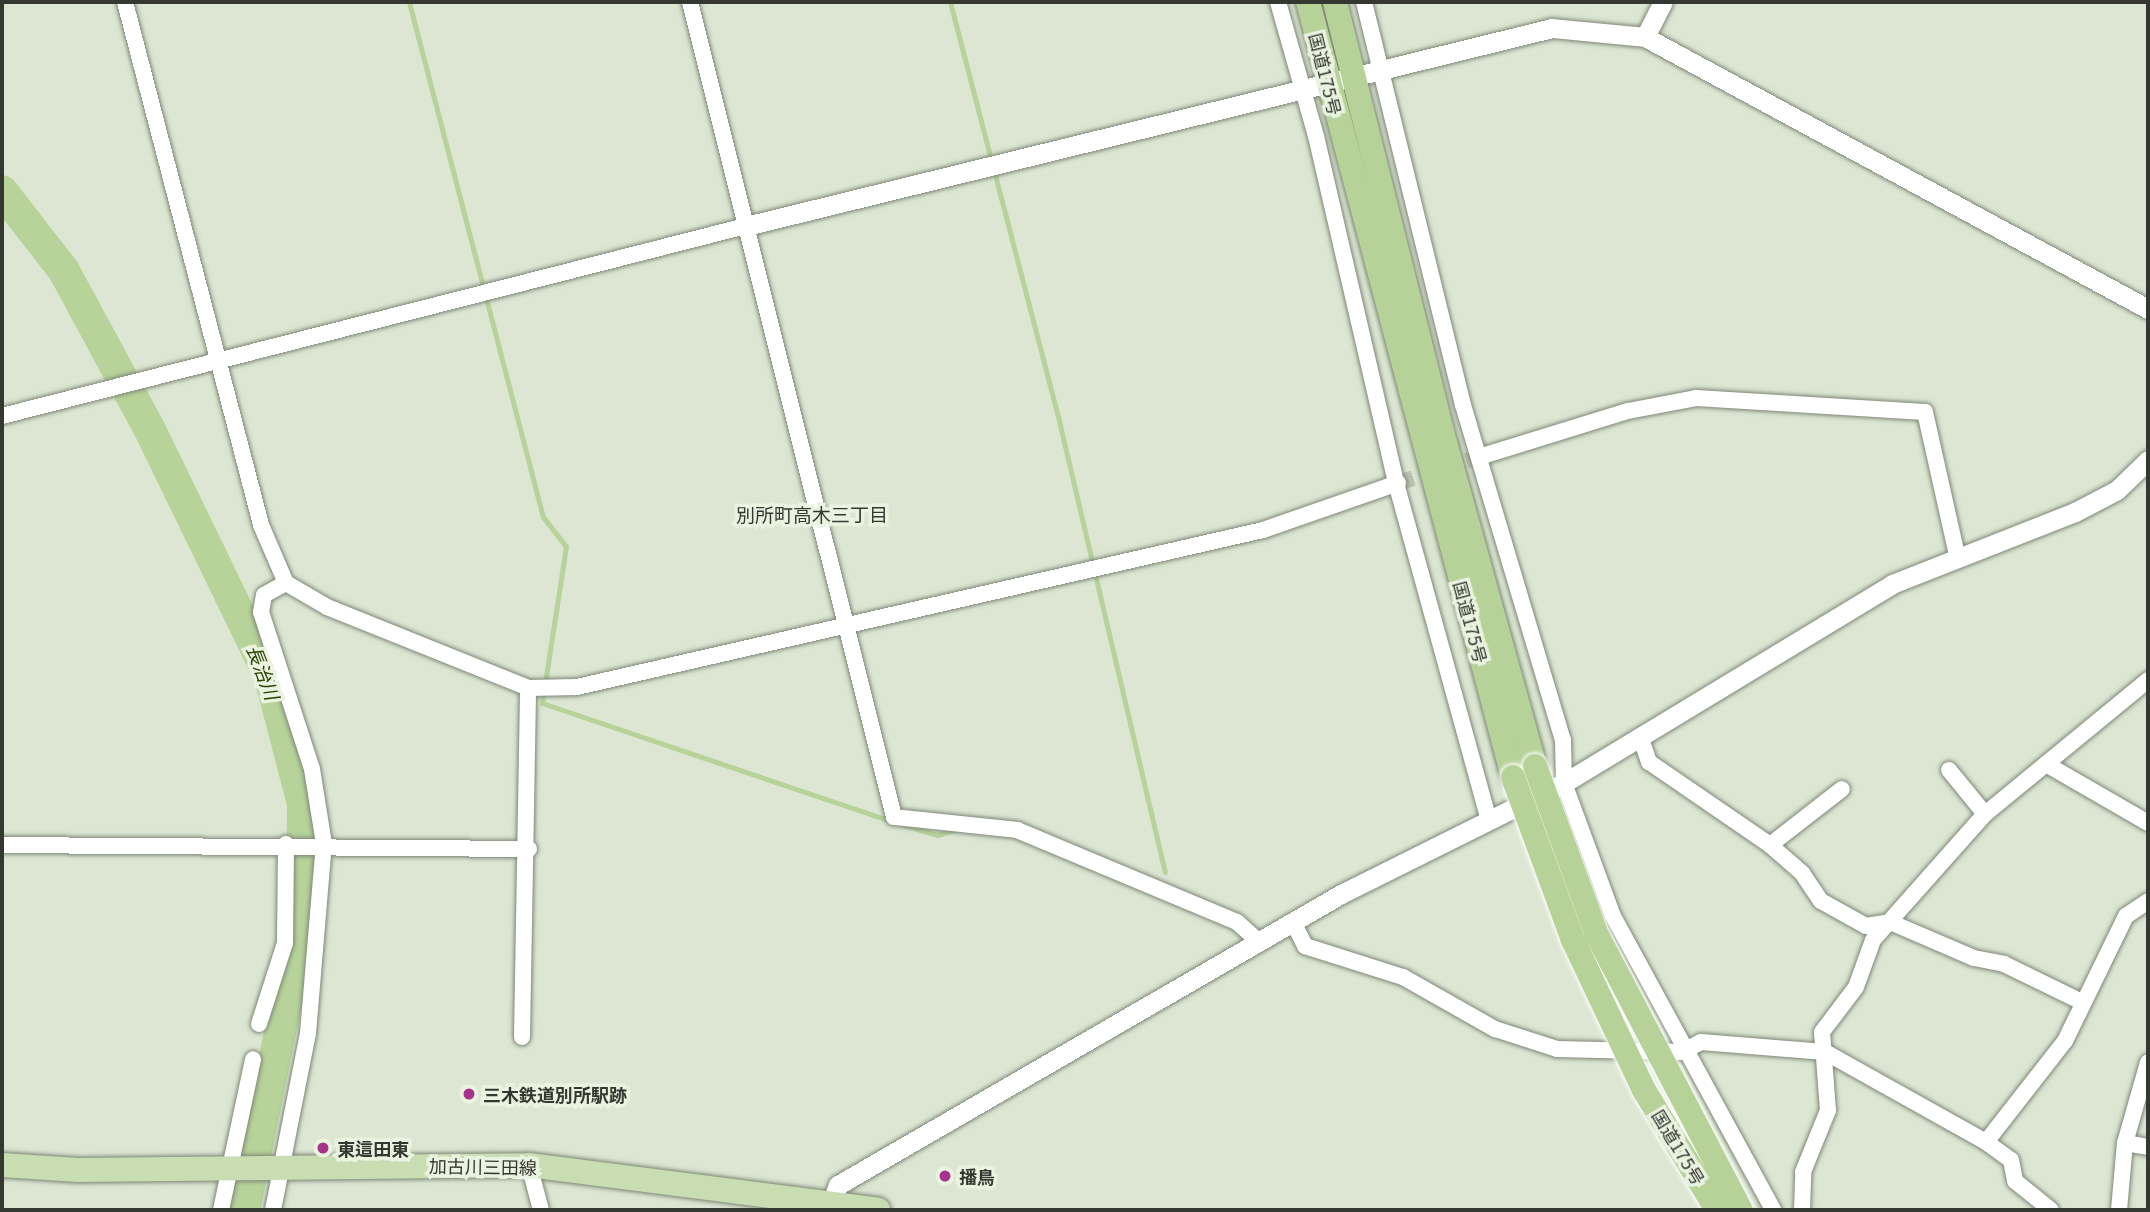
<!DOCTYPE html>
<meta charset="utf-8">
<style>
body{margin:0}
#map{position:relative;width:2150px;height:1212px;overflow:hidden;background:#dce6d3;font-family:Georgia,"Noto Sans JP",serif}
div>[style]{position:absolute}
.stream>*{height:5px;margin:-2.5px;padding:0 2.5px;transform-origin:2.5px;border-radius:2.5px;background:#b7d39a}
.river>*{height:32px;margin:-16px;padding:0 16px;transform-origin:16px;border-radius:16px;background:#b7d39a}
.minor-tunnel>*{height:16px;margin-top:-8px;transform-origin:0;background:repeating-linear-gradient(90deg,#bbc3b3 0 16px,transparent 0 24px)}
.roads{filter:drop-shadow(0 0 2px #7f8776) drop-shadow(0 0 2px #7f8776)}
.minor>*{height:16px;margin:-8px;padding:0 8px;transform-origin:8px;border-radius:8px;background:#fff}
.tertiary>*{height:19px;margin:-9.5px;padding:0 9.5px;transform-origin:9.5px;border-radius:9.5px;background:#fff}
.primary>*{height:24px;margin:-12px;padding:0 12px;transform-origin:12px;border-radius:12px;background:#c8ddb2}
.trunk>*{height:24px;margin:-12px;padding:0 12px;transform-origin:12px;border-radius:12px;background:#b6d298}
.bridges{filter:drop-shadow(0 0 2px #fff) drop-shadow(0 0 2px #fff)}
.trunk-bridge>*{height:24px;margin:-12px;padding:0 12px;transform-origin:12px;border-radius:12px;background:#b6d298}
.dots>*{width:19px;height:19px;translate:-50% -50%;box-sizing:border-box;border:4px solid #e9f3e0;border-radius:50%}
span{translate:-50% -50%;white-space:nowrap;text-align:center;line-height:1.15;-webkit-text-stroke:7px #e9f3e0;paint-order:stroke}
.street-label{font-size:18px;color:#353831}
.poi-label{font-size:18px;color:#353831;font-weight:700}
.left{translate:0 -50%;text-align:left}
.neighbourhood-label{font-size:19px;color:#353831}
.water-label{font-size:19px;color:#2b4303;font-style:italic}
.frame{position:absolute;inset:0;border:4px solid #353831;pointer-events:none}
</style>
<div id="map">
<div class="stream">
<div style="left:409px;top:2px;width:532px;rotate:75.42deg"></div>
<div style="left:543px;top:517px;width:37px;rotate:52deg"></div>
<div style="left:566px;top:546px;width:159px;rotate:98.7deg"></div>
<div style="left:542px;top:703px;width:368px;rotate:18.7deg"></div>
<div style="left:950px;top:2px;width:437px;rotate:75.4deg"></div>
<div style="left:1060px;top:425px;width:459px;rotate:76.8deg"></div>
<div style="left:904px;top:825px;width:34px;rotate:17deg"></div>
<div style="left:937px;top:835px;width:22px;rotate:-16deg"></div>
</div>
<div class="river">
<div style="left:2px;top:191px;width:101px;rotate:52.2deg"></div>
<div style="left:64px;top:271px;width:181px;rotate:61.6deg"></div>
<div style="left:150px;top:430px;width:275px;rotate:64.1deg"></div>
<div style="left:270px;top:677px;width:131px;rotate:75.4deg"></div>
<div style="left:303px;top:804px;width:119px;rotate:90.5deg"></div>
<div style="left:302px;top:923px;width:293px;rotate:101.4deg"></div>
</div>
<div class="minor-tunnel">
<div style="left:1398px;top:483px;width:85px;rotate:-17.8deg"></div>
</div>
<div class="roads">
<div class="minor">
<div style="left:125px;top:2px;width:540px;rotate:75.42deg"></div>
<div style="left:261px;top:525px;width:63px;rotate:66.7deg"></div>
<div style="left:286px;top:583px;width:48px;rotate:30.3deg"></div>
<div style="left:327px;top:607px;width:217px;rotate:21.9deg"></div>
<div style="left:528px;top:688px;width:49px;rotate:-1.2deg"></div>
<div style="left:577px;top:687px;width:704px;rotate:-12.89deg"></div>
<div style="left:1263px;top:530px;width:143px;rotate:-19.2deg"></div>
<div style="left:690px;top:2px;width:840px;rotate:75.95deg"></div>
<div style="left:894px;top:817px;width:124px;rotate:6deg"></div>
<div style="left:1017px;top:830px;width:238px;rotate:22.7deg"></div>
<div style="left:1237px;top:922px;width:28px;rotate:42deg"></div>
<div style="left:1278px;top:2px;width:139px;rotate:74.2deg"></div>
<div style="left:1316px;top:136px;width:356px;rotate:77deg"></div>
<div style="left:1396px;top:483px;width:345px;rotate:74.6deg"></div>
<div style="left:1364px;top:2px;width:415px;rotate:76.2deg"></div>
<div style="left:1463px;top:405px;width:350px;rotate:73.4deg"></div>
<div style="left:1563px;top:740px;width:43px;rotate:88.7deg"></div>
<div style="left:1564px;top:783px;width:142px;rotate:69.8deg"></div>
<div style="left:1613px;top:916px;width:335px;rotate:61.4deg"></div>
<div style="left:2px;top:416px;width:768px;rotate:-14.33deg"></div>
<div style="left:1479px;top:457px;width:156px;rotate:-17.2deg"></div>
<div style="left:1628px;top:411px;width:69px;rotate:-10.8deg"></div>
<div style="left:1696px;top:398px;width:229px;rotate:3.5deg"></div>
<div style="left:1925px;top:412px;width:147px;rotate:77.4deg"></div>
<div style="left:1640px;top:736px;width:28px;rotate:71deg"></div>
<div style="left:1649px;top:762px;width:147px;rotate:34.4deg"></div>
<div style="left:1770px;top:845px;width:43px;rotate:41.2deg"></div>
<div style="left:1802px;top:873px;width:34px;rotate:56deg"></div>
<div style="left:1821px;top:901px;width:51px;rotate:29.1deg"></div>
<div style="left:1866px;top:926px;width:24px;rotate:-9deg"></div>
<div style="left:1890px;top:922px;width:91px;rotate:23.2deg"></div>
<div style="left:1974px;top:958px;width:31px;rotate:11deg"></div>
<div style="left:2004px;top:964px;width:87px;rotate:26deg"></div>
<div style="left:2046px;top:764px;width:118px;rotate:30deg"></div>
<div style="left:1949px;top:770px;width:57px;rotate:50.7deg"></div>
<div style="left:2px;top:845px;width:527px;rotate:0.43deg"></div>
<div style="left:1770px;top:845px;width:91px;rotate:-37.9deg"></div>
<div style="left:1294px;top:924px;width:25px;rotate:63deg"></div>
<div style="left:1305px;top:946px;width:103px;rotate:17.6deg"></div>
<div style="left:1403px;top:977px;width:106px;rotate:29.5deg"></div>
<div style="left:1495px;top:1029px;width:65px;rotate:17.9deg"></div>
<div style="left:1557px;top:1049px;width:125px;rotate:1.4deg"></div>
<div style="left:1682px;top:1052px;width:21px;rotate:-28deg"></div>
<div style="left:1701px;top:1042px;width:124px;rotate:4.6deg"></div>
<div style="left:1825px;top:1052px;width:184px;rotate:29.2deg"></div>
<div style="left:1986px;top:1142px;width:31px;rotate:36deg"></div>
<div style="left:2011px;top:1160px;width:21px;rotate:79deg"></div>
<div style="left:2015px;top:1181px;width:46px;rotate:38.9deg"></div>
<div style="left:259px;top:1024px;width:85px;rotate:-72.2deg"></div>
<div style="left:285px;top:943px;width:99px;rotate:-89.4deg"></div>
<div style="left:522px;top:1037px;width:349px;rotate:-89deg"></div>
<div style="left:1986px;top:1142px;width:128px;rotate:-52deg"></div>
<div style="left:2065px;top:1041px;width:139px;rotate:-64deg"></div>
<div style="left:2126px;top:916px;width:27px;rotate:-34deg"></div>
<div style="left:2125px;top:1143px;width:23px;rotate:10deg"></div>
<div style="left:529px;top:1165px;width:47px;rotate:75.1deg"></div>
<div style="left:221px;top:1210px;width:154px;rotate:-78deg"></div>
<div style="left:273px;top:1210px;width:180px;rotate:-78.8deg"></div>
<div style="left:308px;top:1033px;width:190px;rotate:-85.2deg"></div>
<div style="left:324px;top:844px;width:76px;rotate:-99.1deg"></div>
<div style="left:312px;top:769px;width:165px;rotate:-108deg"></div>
<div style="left:261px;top:612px;width:17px;rotate:-80deg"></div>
<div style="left:264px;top:595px;width:25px;rotate:-29deg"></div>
<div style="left:1802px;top:1210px;width:38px;rotate:-88deg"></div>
<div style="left:1803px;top:1172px;width:67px;rotate:-68deg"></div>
<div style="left:1828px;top:1110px;width:78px;rotate:-94.4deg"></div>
<div style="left:1822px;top:1032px;width:56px;rotate:-52.9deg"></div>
<div style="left:1856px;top:987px;width:50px;rotate:-70.1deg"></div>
<div style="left:1873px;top:940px;width:169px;rotate:-48.4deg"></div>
<div style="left:1985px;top:814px;width:211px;rotate:-39.4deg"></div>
<div style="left:2119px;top:1210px;width:67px;rotate:-84.9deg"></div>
<div style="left:2125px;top:1143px;width:84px;rotate:-74.1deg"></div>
</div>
<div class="tertiary">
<div style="left:1645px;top:37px;width:39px;rotate:-63deg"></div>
<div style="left:746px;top:226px;width:830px;rotate:-13.8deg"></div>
<div style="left:1552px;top:28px;width:93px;rotate:5.5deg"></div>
<div style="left:1645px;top:37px;width:572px;rotate:28.4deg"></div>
<div style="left:831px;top:1204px;width:20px;rotate:-70deg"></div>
<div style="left:838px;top:1185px;width:581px;rotate:-30.05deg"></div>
<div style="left:1341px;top:894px;width:249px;rotate:-26.5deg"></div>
<div style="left:1564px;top:783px;width:384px;rotate:-31.2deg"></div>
<div style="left:1892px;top:584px;width:197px;rotate:-21.5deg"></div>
<div style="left:2075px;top:512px;width:47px;rotate:-27.6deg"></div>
<div style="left:2117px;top:490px;width:43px;rotate:-44.1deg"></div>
</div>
<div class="primary">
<div style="left:2px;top:1165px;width:76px;rotate:3.8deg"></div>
<div style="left:78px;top:1170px;width:451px;rotate:-0.6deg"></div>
<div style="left:529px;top:1165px;width:352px;rotate:7.3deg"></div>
</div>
<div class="trunk">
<div style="left:1308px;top:2px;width:802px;rotate:75.18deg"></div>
<div style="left:1335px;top:2px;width:454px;rotate:76deg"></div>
<div style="left:1445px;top:442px;width:336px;rotate:74.5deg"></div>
</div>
</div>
<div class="bridges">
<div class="trunk-bridge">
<div style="left:1535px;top:766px;width:180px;rotate:69.9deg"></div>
<div style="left:1597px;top:935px;width:310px;rotate:62.4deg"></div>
<div style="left:1513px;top:777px;width:174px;rotate:69.8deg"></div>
<div style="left:1573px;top:940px;width:166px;rotate:64.7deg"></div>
<div style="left:1644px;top:1090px;width:140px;rotate:58.7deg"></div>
</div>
</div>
<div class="dots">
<div style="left:469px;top:1094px;background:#a8338b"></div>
<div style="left:323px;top:1148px;background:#a8338b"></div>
<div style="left:945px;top:1176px;background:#a8338b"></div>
</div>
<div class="street-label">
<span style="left:1326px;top:74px;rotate:76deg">国道175号</span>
<span style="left:1471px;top:622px;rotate:75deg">国道175号</span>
<span style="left:1679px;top:1147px;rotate:59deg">国道175号</span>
<span style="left:483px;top:1166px;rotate:1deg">加古川三田線</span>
</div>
<div class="poi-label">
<span class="left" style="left:483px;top:1094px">三木鉄道別所駅跡</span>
<span class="left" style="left:337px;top:1148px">東這田東</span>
<span class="left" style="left:959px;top:1176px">播鳥</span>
</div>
<div class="neighbourhood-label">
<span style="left:812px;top:514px">別所町高木三丁目</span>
</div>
<div class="water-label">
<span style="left:264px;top:672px;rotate:69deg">長治川</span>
</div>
<div class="frame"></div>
</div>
